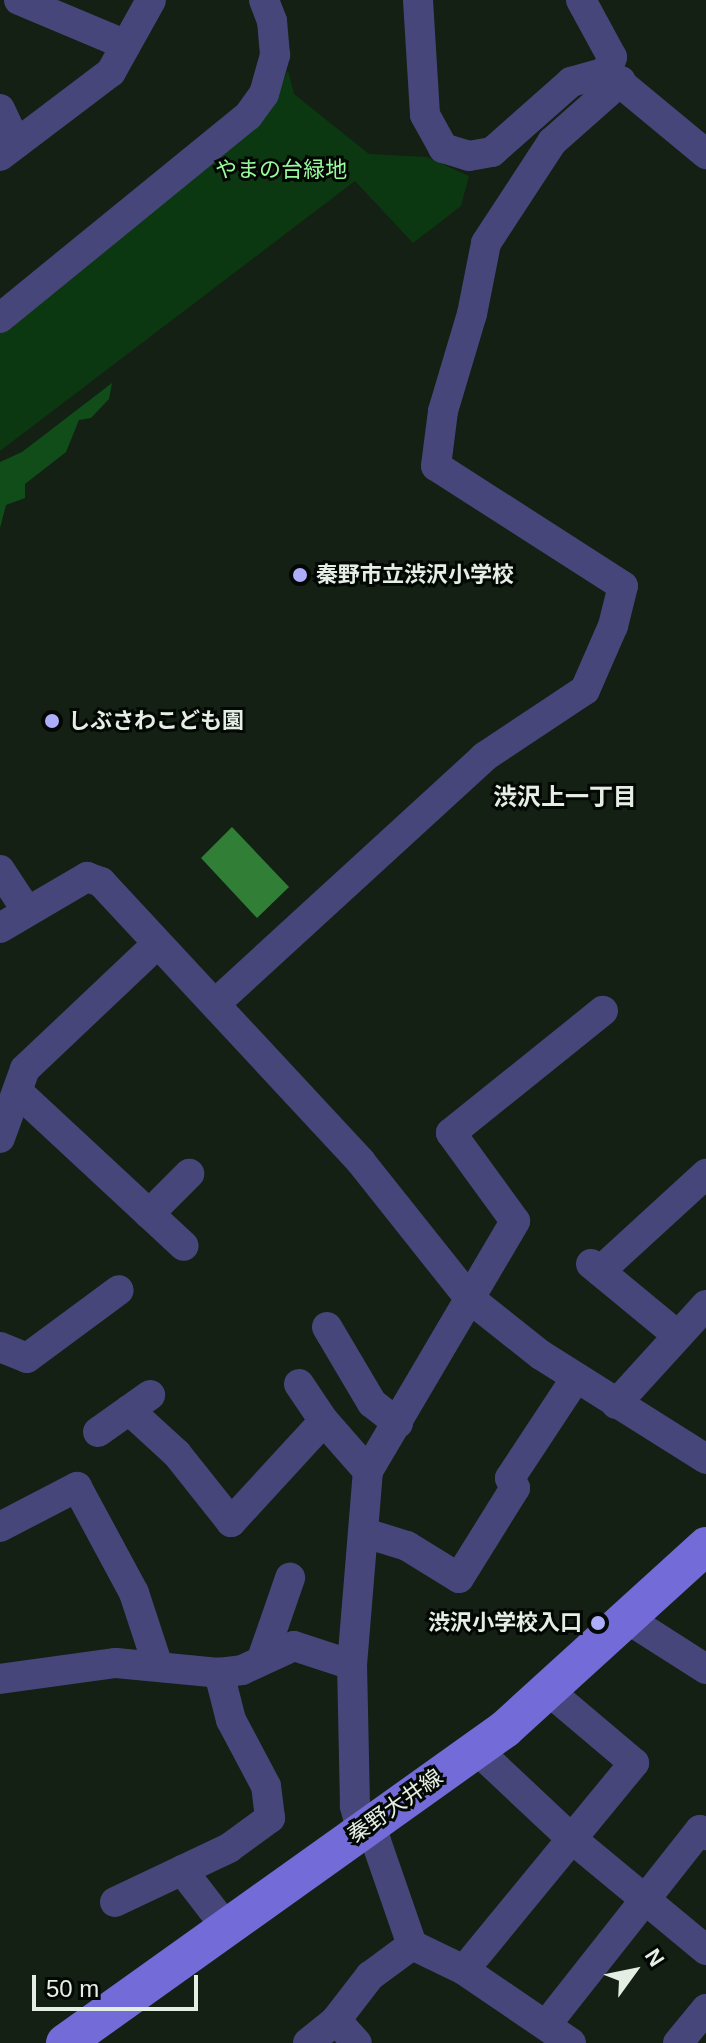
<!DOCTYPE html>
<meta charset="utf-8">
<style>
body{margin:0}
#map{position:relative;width:706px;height:2043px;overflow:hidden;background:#132013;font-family:Arial,"Noto Sans JP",sans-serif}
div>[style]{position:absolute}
.green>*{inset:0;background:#0b3810}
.forest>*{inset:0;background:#104d18}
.water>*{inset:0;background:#317e37}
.minor>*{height:30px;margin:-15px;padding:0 15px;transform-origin:15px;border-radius:15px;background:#47467a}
.major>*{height:38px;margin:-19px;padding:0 19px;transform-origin:19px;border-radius:19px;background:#726bd8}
.dots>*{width:22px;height:22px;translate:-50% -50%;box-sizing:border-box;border:4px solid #040804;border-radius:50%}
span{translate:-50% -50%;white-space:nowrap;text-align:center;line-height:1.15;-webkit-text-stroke:6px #040804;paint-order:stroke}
.park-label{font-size:22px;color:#98fb9b}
.poi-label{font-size:22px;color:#e4eee4;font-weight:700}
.left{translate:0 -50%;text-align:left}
.right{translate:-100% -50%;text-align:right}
.street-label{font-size:22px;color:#e4eee4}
.neighbourhood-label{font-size:24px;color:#e4eee4;font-weight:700}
.north{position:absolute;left:594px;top:1931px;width:80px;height:80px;-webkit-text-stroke:6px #040804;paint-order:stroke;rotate:57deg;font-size:22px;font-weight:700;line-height:32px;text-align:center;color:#e4eee4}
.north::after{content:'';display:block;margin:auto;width:28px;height:36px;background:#e4eee4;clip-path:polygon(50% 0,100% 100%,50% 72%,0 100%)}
.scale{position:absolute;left:32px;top:1975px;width:166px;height:36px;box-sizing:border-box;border:4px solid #e4eee4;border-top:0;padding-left:10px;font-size:24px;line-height:28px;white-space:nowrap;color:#e4eee4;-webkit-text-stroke:6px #040804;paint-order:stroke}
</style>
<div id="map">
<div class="green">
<div style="clip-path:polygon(288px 70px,294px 94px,369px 154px,427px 157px,469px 176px,461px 206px,413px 243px,355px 181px,0 451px,0 332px,281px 86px)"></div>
</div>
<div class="forest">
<div style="clip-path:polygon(112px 383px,109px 399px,91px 418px,79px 420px,66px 452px,25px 484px,25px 498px,6px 505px,0 528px,0 462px,22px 452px)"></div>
</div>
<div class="water">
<div style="clip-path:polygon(232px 827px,289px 887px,257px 918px,201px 858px)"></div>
</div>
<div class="minor">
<div style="left:19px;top:0;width:116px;rotate:22.8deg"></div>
<div style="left:418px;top:0;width:115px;rotate:86.5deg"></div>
<div style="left:425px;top:115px;width:38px;rotate:61deg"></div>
<div style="left:443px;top:148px;width:27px;rotate:17deg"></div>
<div style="left:469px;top:156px;width:23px;rotate:-10deg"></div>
<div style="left:492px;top:152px;width:106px;rotate:-41.5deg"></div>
<div style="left:571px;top:82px;width:37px;rotate:-16deg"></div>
<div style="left:607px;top:72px;width:129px;rotate:39.6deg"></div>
<div style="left:581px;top:0;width:65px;rotate:61.5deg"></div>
<div style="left:612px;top:57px;width:16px;rotate:108deg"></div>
<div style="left:0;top:109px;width:38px;rotate:65deg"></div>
<div style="left:0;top:156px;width:139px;rotate:-37.1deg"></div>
<div style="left:111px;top:72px;width:82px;rotate:-60.9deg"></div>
<div style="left:0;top:318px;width:320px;rotate:-39.2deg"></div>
<div style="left:248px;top:116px;width:27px;rotate:-54deg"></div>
<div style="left:264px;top:94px;width:41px;rotate:-74.2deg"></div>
<div style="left:275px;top:55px;width:34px;rotate:-95deg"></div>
<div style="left:272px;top:21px;width:22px;rotate:-111deg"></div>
<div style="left:0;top:870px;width:49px;rotate:56.6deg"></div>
<div style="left:0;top:928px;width:101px;rotate:-30.4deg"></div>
<div style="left:87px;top:877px;width:15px;rotate:20deg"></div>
<div style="left:101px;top:882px;width:382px;rotate:47.1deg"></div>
<div style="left:361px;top:1162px;width:174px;rotate:51.5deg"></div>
<div style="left:469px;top:1298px;width:92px;rotate:38.4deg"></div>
<div style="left:541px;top:1355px;width:195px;rotate:32.2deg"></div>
<div style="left:216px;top:1003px;width:364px;rotate:-42.5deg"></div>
<div style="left:484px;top:757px;width:121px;rotate:-33.6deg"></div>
<div style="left:585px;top:690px;width:70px;rotate:-66.4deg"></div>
<div style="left:613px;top:626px;width:41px;rotate:-76deg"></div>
<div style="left:623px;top:586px;width:222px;rotate:-147.3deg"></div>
<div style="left:436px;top:466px;width:55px;rotate:-82.7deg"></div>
<div style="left:443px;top:411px;width:101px;rotate:-73.4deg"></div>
<div style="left:472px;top:314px;width:72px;rotate:-78.8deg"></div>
<div style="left:486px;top:243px;width:121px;rotate:-56.8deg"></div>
<div style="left:552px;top:142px;width:92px;rotate:-41.5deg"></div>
<div style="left:18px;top:1092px;width:226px;rotate:42.9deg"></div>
<div style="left:0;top:1138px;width:73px;rotate:-70.1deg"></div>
<div style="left:25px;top:1069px;width:182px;rotate:-43.4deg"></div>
<div style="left:149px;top:1214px;width:57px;rotate:-45deg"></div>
<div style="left:591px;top:1264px;width:112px;rotate:39.5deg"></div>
<div style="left:600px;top:1271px;width:144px;rotate:-42.5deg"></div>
<div style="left:327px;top:1327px;width:88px;rotate:59.4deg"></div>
<div style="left:372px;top:1403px;width:33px;rotate:38deg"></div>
<div style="left:0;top:1347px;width:29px;rotate:22deg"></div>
<div style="left:27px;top:1358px;width:114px;rotate:-36.5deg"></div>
<div style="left:299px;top:1384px;width:45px;rotate:56deg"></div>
<div style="left:616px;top:1404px;width:134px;rotate:-47.7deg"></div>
<div style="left:129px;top:1410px;width:65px;rotate:42.5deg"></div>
<div style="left:177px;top:1454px;width:87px;rotate:51.5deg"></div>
<div style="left:231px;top:1522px;width:137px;rotate:-47.4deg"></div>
<div style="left:324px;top:1421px;width:67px;rotate:48.7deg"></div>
<div style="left:98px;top:1432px;width:64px;rotate:-35.4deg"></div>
<div style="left:0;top:1527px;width:87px;rotate:-27.5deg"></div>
<div style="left:77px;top:1487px;width:120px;rotate:61.7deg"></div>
<div style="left:134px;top:1593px;width:77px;rotate:71.8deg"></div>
<div style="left:365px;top:1533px;width:44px;rotate:17.2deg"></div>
<div style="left:407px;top:1546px;width:61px;rotate:31.6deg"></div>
<div style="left:459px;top:1578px;width:106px;rotate:-58.1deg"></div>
<div style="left:515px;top:1488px;width:11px;rotate:-117deg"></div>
<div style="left:510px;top:1478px;width:120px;rotate:-56.6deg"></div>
<div style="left:626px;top:1618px;width:95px;rotate:32.5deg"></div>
<div style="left:263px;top:1656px;width:83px;rotate:-70.9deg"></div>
<div style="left:0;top:1679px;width:117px;rotate:-7.9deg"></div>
<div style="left:116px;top:1663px;width:103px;rotate:5.5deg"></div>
<div style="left:219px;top:1673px;width:23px;rotate:-7deg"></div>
<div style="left:242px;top:1670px;width:57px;rotate:-24.8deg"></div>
<div style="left:294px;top:1646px;width:61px;rotate:18.1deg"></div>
<div style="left:476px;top:1749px;width:132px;rotate:43.2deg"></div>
<div style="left:572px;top:1839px;width:174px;rotate:39.6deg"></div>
<div style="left:182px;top:1870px;width:72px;rotate:52.3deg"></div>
<div style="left:115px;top:1902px;width:126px;rotate:-25.3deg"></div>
<div style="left:229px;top:1848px;width:51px;rotate:-36.2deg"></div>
<div style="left:270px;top:1818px;width:32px;rotate:-97deg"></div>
<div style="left:266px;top:1786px;width:75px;rotate:-117.9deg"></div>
<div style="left:231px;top:1720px;width:49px;rotate:-104.3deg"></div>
<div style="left:464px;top:1970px;width:268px;rotate:-50.6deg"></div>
<div style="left:634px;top:1763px;width:110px;rotate:-139.8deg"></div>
<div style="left:336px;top:2020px;width:31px;rotate:48deg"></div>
<div style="left:546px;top:2025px;width:248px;rotate:-51.7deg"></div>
<div style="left:700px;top:1830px;width:8px;rotate:40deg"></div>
<div style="left:308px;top:2043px;width:36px;rotate:-39deg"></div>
<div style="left:336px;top:2020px;width:56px;rotate:-52.3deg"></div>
<div style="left:370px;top:1976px;width:52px;rotate:-36.4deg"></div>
<div style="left:571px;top:2043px;width:130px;rotate:-145.7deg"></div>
<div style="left:464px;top:1970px;width:58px;rotate:-154.3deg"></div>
<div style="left:412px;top:1945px;width:110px;rotate:-109.1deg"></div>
<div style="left:376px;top:1841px;width:19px;rotate:-141deg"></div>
<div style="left:361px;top:1829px;width:24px;rotate:-105deg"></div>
<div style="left:355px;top:1806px;width:141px;rotate:-91.2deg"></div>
<div style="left:352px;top:1665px;width:195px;rotate:-85.3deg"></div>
<div style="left:368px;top:1471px;width:290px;rotate:-59.5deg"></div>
<div style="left:515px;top:1221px;width:109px;rotate:-126deg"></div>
<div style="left:451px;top:1133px;width:195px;rotate:-38.8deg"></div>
<div style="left:678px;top:2043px;width:44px;rotate:-50.5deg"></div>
</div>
<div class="major">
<div style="left:65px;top:2043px;width:541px;rotate:-35.51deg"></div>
<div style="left:505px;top:1729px;width:272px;rotate:-42.3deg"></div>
</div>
<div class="dots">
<div style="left:300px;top:575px;background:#adaefb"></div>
<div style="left:52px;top:721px;background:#adaefb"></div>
<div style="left:598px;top:1623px;background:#adaefb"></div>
</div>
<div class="park-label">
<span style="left:281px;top:170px">やまの台緑地</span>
</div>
<div class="poi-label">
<span class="left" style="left:316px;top:575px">秦野市立渋沢小学校</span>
<span class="left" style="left:68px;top:721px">しぶさわこども園</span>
<span class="right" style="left:582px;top:1623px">渋沢小学校入口</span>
</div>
<div class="street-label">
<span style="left:395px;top:1806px;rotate:-35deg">秦野大井線</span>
</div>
<div class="neighbourhood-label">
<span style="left:565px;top:797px">渋沢上一丁目</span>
</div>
<div class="north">N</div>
<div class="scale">50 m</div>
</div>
